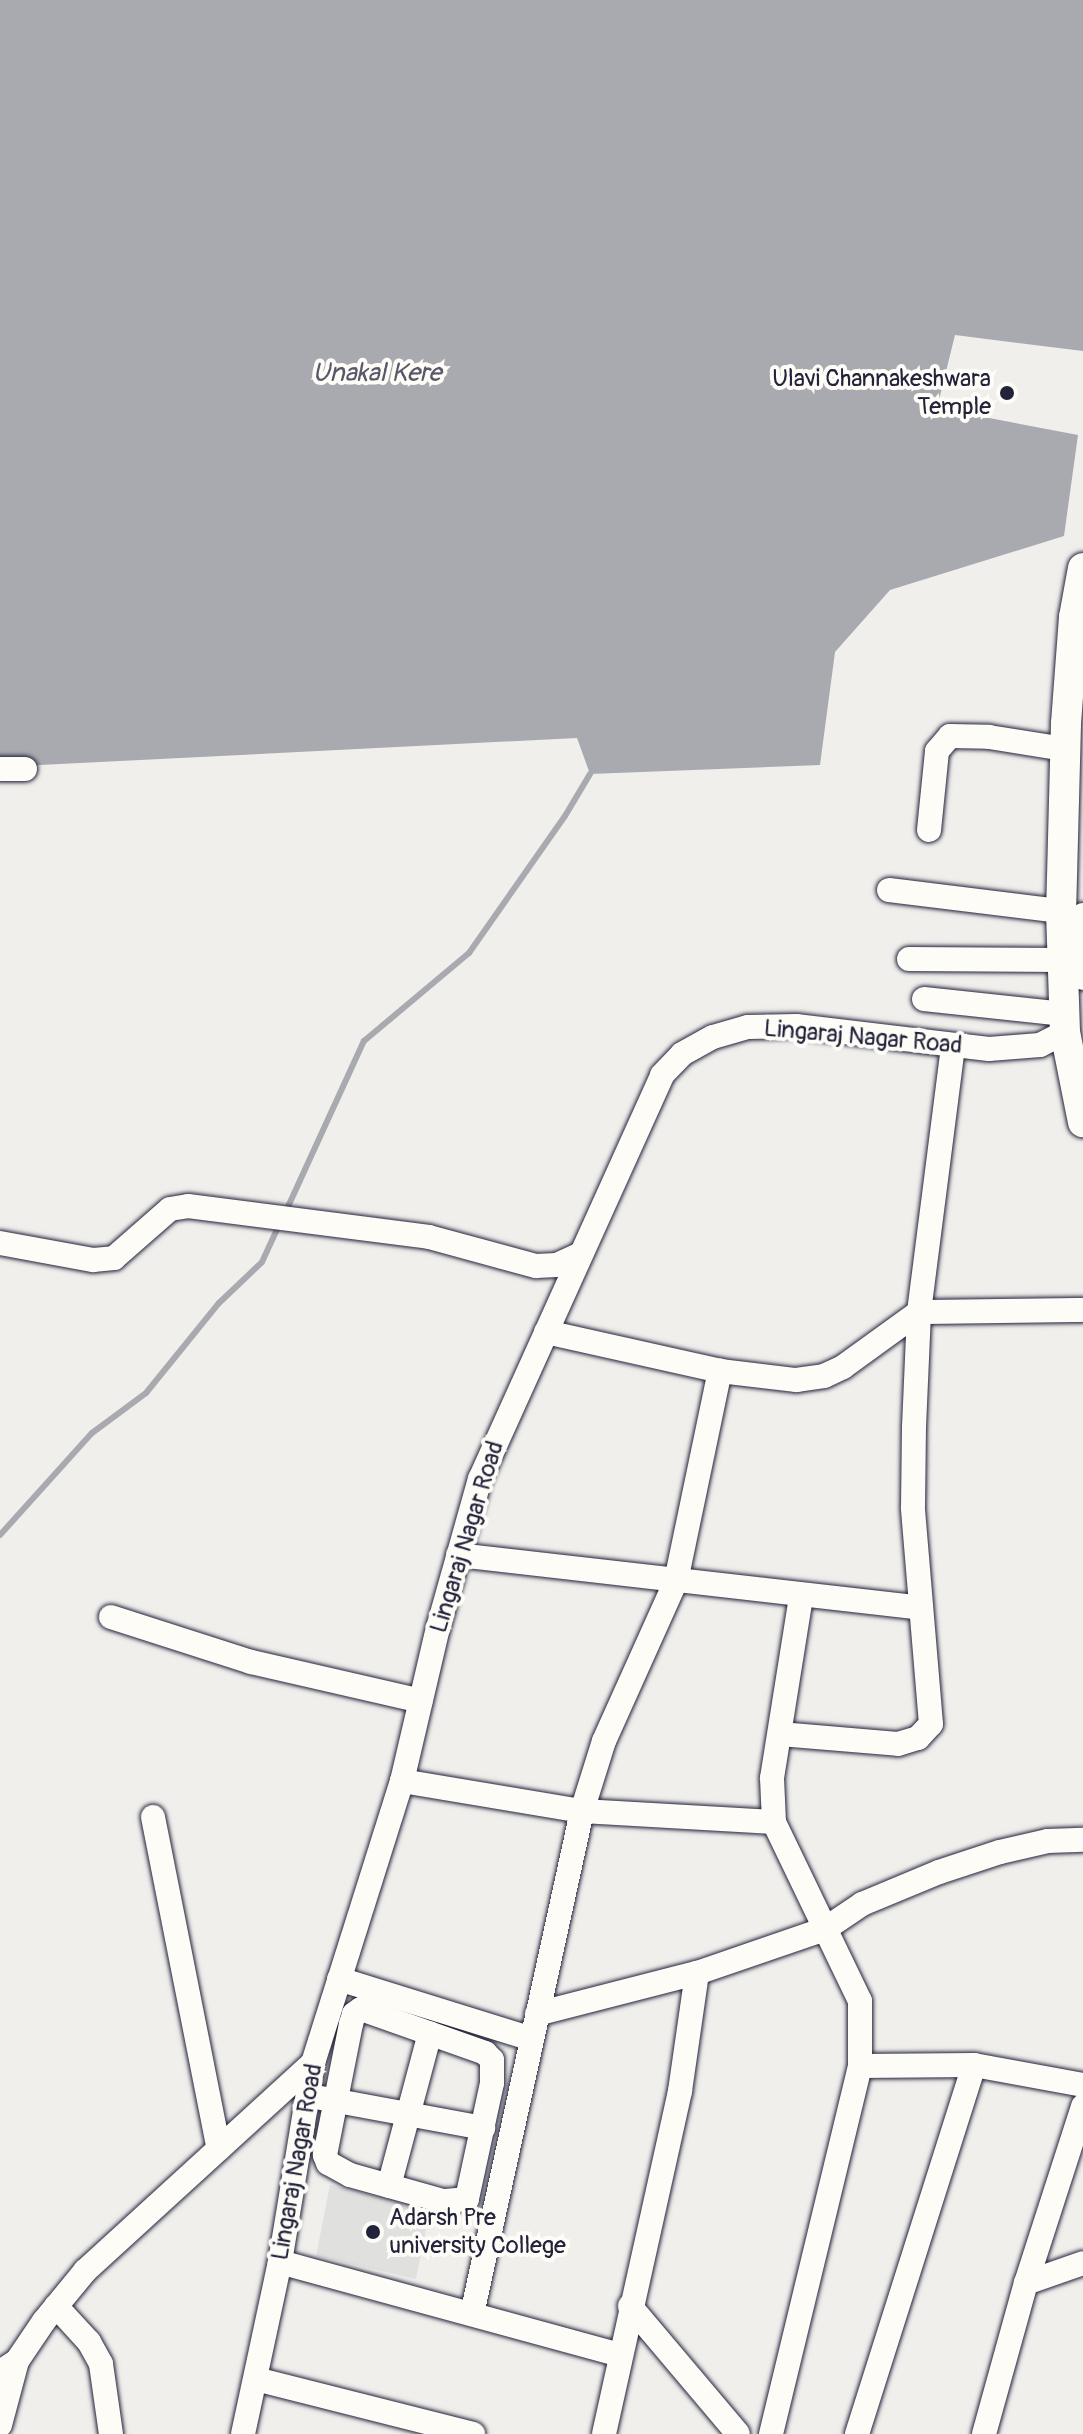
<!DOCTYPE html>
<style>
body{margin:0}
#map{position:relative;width:1083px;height:2434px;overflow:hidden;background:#f0efec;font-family:Pangolin,sans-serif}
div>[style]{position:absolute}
.built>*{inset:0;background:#e0e0df}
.water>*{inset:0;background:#a9a9b0}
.stream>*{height:6px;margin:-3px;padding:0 3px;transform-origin:3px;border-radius:3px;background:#a9a9b0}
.roads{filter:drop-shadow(0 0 2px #22223b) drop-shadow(0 0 2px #22223b)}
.minor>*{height:24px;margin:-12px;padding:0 12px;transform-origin:12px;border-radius:12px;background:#fdfcf7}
.major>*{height:30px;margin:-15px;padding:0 15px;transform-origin:15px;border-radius:15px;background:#fdfcf7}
.dots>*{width:22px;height:22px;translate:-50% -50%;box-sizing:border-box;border:4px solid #fdfcf7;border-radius:50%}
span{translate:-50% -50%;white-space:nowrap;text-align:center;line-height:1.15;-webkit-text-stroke:8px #fdfcf7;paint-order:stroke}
.poi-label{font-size:24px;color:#22223b}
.right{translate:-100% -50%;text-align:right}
.left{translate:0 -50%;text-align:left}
.street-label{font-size:24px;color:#22223b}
.water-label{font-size:26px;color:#58586a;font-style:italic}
</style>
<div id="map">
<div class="built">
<div style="clip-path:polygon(330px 2185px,430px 2209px,416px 2279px,316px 2256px)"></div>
</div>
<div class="water">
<div style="clip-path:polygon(0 0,1083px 0,1083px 351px,955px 335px,937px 408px,1078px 435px,1064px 536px,890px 590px,835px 652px,820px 765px,590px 774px,577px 738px,0 767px)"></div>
</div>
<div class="stream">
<div style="left:286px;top:1211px;width:187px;rotate:-65.4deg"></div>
<div style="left:364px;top:1041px;width:137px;rotate:-40deg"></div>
<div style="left:469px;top:953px;width:167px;rotate:-55deg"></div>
<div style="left:565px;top:816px;width:49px;rotate:-59.2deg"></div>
<div style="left:0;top:1535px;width:137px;rotate:-48deg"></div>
<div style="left:92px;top:1433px;width:67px;rotate:-36.5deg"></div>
<div style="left:146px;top:1393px;width:116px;rotate:-51deg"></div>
<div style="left:219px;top:1303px;width:59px;rotate:-43.6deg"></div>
<div style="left:262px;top:1262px;width:41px;rotate:-65.3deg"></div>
</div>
<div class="roads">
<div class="minor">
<div style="left:0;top:769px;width:25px"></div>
<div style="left:929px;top:830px;width:79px;rotate:-84.2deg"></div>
<div style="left:937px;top:751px;width:20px;rotate:-49deg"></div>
<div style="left:950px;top:736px;width:39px;rotate:1deg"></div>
<div style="left:989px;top:737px;width:77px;rotate:9deg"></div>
<div style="left:889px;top:890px;width:173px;rotate:7deg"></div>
<div style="left:1083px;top:915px;width:19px;rotate:99deg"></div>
<div style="left:1080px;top:934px;width:44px;rotate:86.1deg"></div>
<div style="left:909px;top:959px;width:152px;rotate:0.4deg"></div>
<div style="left:924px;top:999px;width:141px;rotate:6.1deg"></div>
<div style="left:0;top:1243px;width:95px;rotate:10.4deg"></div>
<div style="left:93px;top:1260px;width:21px;rotate:-5deg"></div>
<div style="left:114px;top:1258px;width:74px;rotate:-41.2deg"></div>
<div style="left:170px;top:1209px;width:18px;rotate:-9deg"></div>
<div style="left:188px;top:1206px;width:243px;rotate:7.3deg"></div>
<div style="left:429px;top:1237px;width:111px;rotate:15.2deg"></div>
<div style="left:536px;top:1266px;width:21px;rotate:-3deg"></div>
<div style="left:557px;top:1265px;width:26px;rotate:-25deg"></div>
<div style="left:546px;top:1332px;width:178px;rotate:12.6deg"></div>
<div style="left:720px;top:1371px;width:77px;rotate:6.8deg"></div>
<div style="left:796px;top:1380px;width:28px;rotate:-8deg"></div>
<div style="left:824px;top:1376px;width:21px;rotate:-25deg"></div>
<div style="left:843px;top:1367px;width:94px;rotate:-35.9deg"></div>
<div style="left:919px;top:1312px;width:164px;rotate:-0.7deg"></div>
<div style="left:458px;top:1555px;width:465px;rotate:6.5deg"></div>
<div style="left:111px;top:1617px;width:147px;rotate:17.8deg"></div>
<div style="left:251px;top:1662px;width:174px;rotate:12.9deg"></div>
<div style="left:780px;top:1734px;width:118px;rotate:4.8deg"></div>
<div style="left:898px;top:1744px;width:21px;rotate:-17deg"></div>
<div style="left:918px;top:1738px;width:19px;rotate:-47deg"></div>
<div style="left:931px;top:1724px;width:217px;rotate:-94.8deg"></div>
<div style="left:913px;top:1508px;width:81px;rotate:-89.3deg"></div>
<div style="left:914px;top:1427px;width:115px;rotate:-87.5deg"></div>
<div style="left:919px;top:1312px;width:269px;rotate:-82.7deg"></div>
<div style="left:402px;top:1781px;width:182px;rotate:9.5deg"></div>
<div style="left:582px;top:1811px;width:192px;rotate:3.3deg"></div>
<div style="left:153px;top:1817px;width:338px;rotate:78.8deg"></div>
<div style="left:339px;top:1979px;width:202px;rotate:17.3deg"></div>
<div style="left:361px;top:2009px;width:132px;rotate:19.5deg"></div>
<div style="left:485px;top:2053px;width:10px;rotate:45deg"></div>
<div style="left:492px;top:2060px;width:23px;rotate:90deg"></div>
<div style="left:492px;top:2083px;width:119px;rotate:102.2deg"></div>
<div style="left:467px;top:2199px;width:24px;rotate:175deg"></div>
<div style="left:443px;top:2201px;width:97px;rotate:-164.4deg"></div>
<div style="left:350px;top:2175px;width:25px;rotate:-151deg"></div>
<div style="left:328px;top:2163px;width:9px;rotate:-111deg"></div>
<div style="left:325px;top:2155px;width:134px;rotate:-78.8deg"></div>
<div style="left:351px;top:2024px;width:10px;rotate:-73deg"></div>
<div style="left:354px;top:2014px;width:9px;rotate:-36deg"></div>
<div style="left:537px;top:2014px;width:165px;rotate:-14.4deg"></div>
<div style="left:697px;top:1973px;width:135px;rotate:-19deg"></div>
<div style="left:825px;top:1929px;width:45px;rotate:-34deg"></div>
<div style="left:862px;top:1904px;width:83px;rotate:-22.6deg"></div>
<div style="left:939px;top:1872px;width:64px;rotate:-18.2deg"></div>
<div style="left:1000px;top:1852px;width:49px;rotate:-12.9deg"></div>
<div style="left:1048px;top:1841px;width:35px;rotate:-2deg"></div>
<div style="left:860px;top:2066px;width:114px;rotate:-0.5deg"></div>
<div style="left:974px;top:2065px;width:111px;rotate:10.4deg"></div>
<div style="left:321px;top:2098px;width:165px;rotate:10.5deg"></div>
<div style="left:389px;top:2186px;width:158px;rotate:-75deg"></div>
<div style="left:280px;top:2262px;width:352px;rotate:15.3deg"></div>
<div style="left:1026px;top:2283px;width:60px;rotate:-19.3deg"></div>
<div style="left:56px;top:2306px;width:49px;rotate:47.5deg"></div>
<div style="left:89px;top:2342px;width:25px;rotate:61deg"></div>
<div style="left:101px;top:2364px;width:71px;rotate:81.9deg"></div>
<div style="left:630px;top:2306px;width:167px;rotate:49.8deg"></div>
<div style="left:472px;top:2314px;width:515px;rotate:-77.66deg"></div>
<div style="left:582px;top:1811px;width:73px;rotate:-72.6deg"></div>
<div style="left:604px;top:1741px;width:175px;rotate:-65.8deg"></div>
<div style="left:676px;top:1581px;width:215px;rotate:-78.2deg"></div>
<div style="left:0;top:2372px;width:20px;rotate:-33deg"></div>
<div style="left:17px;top:2361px;width:48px;rotate:-56deg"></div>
<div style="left:44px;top:2321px;width:65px;rotate:-50.6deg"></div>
<div style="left:85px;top:2271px;width:309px;rotate:-42.4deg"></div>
<div style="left:256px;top:2379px;width:224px;rotate:14.2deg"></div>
<div style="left:0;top:2425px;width:66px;rotate:-75.1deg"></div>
<div style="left:243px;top:2434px;width:176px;rotate:-77.9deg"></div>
<div style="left:280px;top:2262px;width:202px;rotate:-80.6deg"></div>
<div style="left:313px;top:2063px;width:296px;rotate:-72.5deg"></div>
<div style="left:402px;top:1781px;width:157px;rotate:-76.8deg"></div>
<div style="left:438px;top:1628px;width:155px;rotate:-74.3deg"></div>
<div style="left:480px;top:1479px;width:443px;rotate:-65.7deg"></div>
<div style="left:662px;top:1075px;width:29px;rotate:-46deg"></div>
<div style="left:682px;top:1054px;width:35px;rotate:-29deg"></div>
<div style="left:713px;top:1037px;width:36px;rotate:-16deg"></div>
<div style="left:748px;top:1027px;width:48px;rotate:-1.2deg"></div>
<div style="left:796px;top:1026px;width:194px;rotate:6.8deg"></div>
<div style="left:989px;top:1049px;width:51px;rotate:-4.5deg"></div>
<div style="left:1040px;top:1045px;width:28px;rotate:-27deg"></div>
<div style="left:604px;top:2434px;width:351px;rotate:-77.5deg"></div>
<div style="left:680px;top:2091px;width:119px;rotate:-81.8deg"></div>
<div style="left:771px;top:2434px;width:379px;rotate:-76.4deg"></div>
<div style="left:860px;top:2066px;width:65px;rotate:-90deg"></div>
<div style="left:860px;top:2001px;width:199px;rotate:-115.7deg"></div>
<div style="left:774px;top:1822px;width:44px;rotate:-92.6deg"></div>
<div style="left:772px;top:1778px;width:184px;rotate:-80.9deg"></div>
<div style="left:857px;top:2434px;width:387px;rotate:-72.4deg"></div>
<div style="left:984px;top:2434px;width:157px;rotate:-74.5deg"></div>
<div style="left:1026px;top:2283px;width:186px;rotate:-72.1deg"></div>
</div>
<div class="major">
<div style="left:1083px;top:568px;width:50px;rotate:100.4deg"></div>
<div style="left:1074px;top:617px;width:107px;rotate:94.3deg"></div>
<div style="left:1066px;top:724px;width:187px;rotate:91.5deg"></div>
<div style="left:1061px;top:911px;width:121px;rotate:88.1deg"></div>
<div style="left:1065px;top:1032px;width:92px;rotate:78.7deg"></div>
</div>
</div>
<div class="dots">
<div style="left:1007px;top:393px;background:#22223b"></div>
<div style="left:373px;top:2232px;background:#22223b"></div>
</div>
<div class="poi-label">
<span class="right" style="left:991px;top:393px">Ulavi Channakeshwara<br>Temple</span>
<span class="left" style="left:389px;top:2232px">Adarsh Pre<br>university College</span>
</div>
<div class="street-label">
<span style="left:863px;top:1037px;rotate:5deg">Lingaraj Nagar Road</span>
<span style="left:467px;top:1537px;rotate:-73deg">Lingaraj Nagar Road</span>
<span style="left:297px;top:2162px;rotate:-80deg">Lingaraj Nagar Road</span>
</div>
<div class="water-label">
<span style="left:377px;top:374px">Unakal Kere</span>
</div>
</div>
